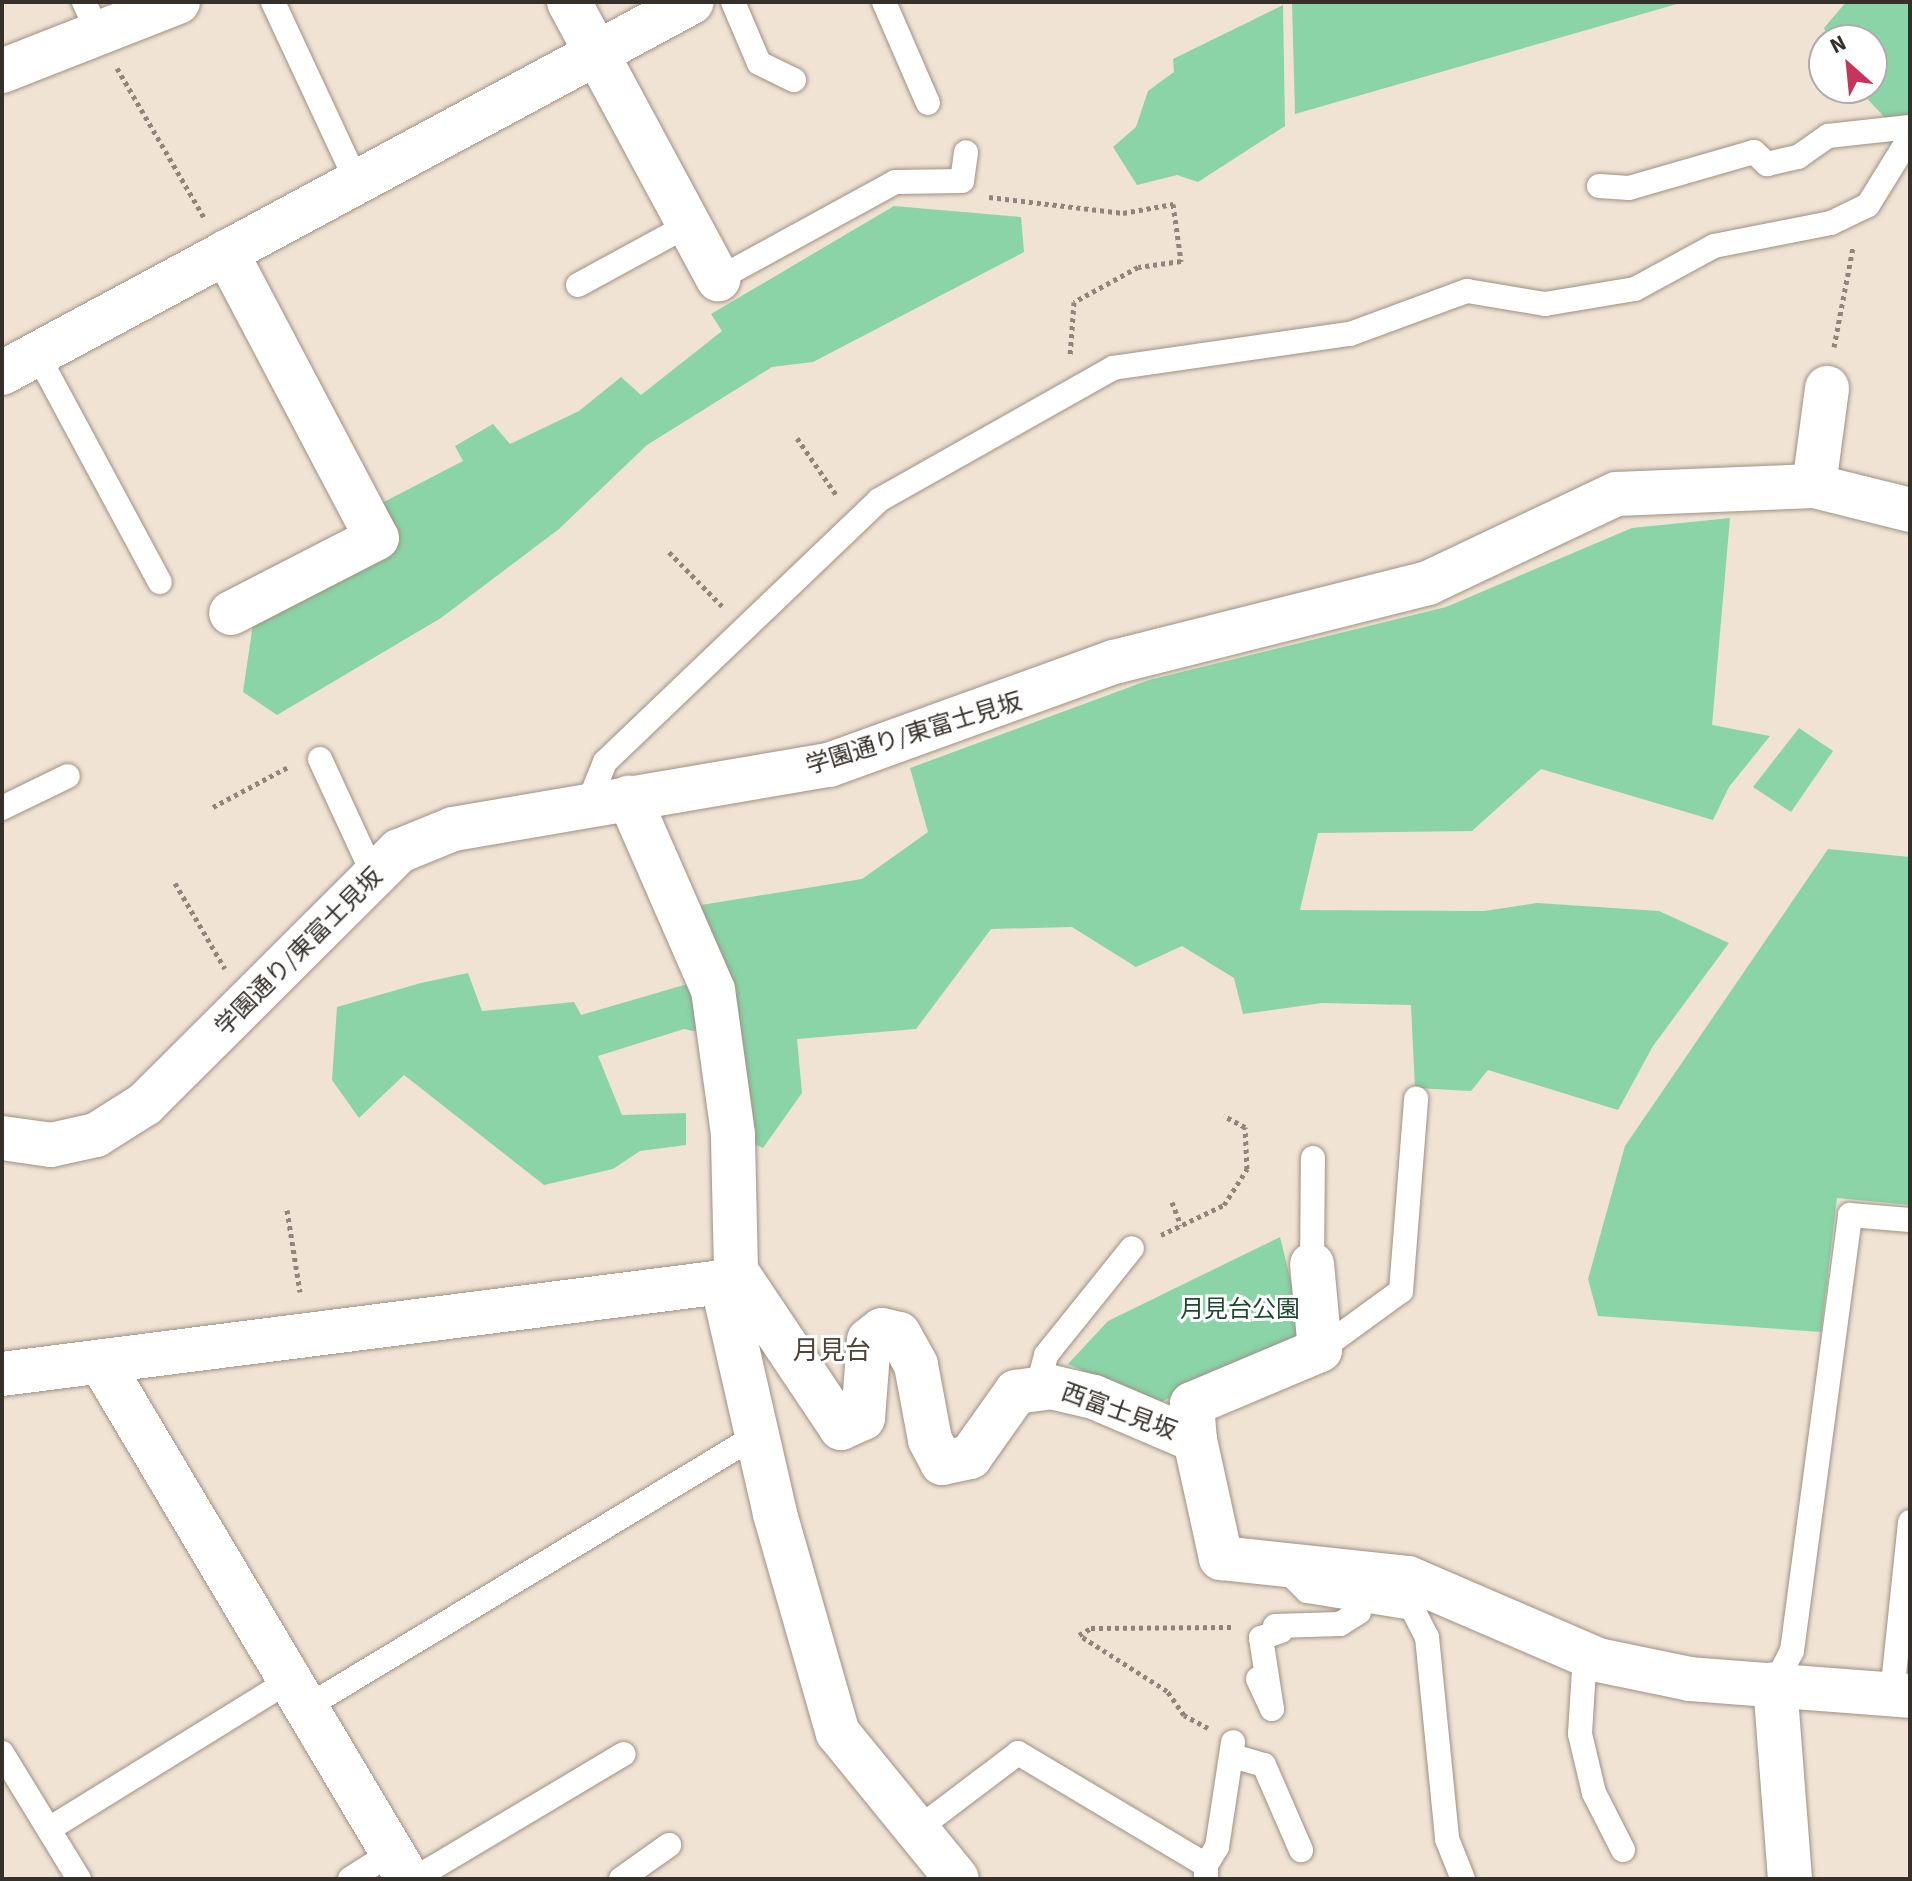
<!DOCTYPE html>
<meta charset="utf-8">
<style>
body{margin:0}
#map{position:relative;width:1912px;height:1881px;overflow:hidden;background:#f1e3d4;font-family:"Source Sans 3","Noto Sans JP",sans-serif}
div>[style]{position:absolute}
.green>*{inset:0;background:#8ad4a7}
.path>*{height:5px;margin-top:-2.5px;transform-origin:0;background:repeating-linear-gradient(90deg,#8f857c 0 4px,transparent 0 8px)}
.roads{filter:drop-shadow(0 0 2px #9e9183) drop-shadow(0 0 2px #9e9183)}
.service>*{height:24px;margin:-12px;padding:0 12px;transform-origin:12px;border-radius:12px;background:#fff}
.minor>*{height:44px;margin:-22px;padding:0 22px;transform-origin:22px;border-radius:22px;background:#fff}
.tertiary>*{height:44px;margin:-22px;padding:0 22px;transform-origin:22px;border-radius:22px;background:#fff}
span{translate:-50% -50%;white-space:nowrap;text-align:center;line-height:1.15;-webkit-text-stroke:6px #fff;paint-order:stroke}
.street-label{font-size:24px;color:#36302b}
.park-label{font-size:24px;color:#1e4830}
.neighbourhood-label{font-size:26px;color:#504438}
.frame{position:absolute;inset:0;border:4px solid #36302b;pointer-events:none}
.north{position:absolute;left:1808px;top:24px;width:80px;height:80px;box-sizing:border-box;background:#fff;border:2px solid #afacaa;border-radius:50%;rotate:333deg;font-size:22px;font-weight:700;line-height:32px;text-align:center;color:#36302b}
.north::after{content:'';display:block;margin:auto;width:28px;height:36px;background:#c5365d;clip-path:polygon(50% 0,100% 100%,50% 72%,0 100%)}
</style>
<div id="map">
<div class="green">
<div style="clip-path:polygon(1292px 2px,1684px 2px,1295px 114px)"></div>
<div style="clip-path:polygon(1846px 2px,1910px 2px,1910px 117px,1890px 123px,1857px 88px,1872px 88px,1872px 40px,1828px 40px,1824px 28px)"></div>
<div style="clip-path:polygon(1283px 5px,1285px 126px,1198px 182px,1177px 175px,1137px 185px,1113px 147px,1136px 127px,1148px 91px,1174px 72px,1173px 59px)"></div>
<div style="clip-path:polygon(894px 206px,1021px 217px,1024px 252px,813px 362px,772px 367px,647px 445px,559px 529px,441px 618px,277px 715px,243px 692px,254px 617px,400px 542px,378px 505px,463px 461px,455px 446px,493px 424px,510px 444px,579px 411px,621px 377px,641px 395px,722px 331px,711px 314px)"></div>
<div style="clip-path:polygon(1730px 518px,1712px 725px,1770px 736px,1729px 787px,1713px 820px,1541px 769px,1472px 831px,1318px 833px,1300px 910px,1484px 911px,1537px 903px,1659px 911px,1729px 943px,1653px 1046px,1618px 1110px,1488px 1070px,1471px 1091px,1415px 1088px,1411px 1005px,1322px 1003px,1243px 1014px,1234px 978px,1182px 946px,1136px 967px,1072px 927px,991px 929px,916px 1029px,797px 1039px,802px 1093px,763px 1148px,747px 1141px,734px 1040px,684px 1029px,598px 1056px,622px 1115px,686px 1113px,686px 1145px,640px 1151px,613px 1169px,544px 1185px,404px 1075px,359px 1118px,332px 1080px,337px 1007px,421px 983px,468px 973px,482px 1011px,574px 1002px,581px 1015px,722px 974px,701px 905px,862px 879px,928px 832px,910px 768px,1149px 680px,1446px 607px,1632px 528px)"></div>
<div style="clip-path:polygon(1799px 728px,1833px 751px,1791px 812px,1753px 787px)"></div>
<div style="clip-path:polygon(1828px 849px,1910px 857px,1910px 1205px,1837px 1198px,1821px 1332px,1598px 1316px,1588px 1279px,1625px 1146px)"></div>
<div style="clip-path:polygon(1280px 1237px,1304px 1334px,1157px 1404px,1068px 1364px,1108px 1321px)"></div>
</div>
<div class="path">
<div style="left:117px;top:68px;width:175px;rotate:59.8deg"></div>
<div style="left:989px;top:197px;width:135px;rotate:6.8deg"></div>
<div style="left:1123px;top:213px;width:51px;rotate:-10.2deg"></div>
<div style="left:1173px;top:204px;width:58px;rotate:82deg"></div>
<div style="left:1181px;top:261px;width:43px;rotate:172.1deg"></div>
<div style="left:1138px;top:267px;width:73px;rotate:151.3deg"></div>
<div style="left:1074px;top:302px;width:54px;rotate:94.2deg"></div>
<div style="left:1834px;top:347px;width:102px;rotate:-79.2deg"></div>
<div style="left:797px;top:438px;width:70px;rotate:55.4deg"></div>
<div style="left:669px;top:552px;width:78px;rotate:45.5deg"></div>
<div style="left:213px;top:807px;width:87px;rotate:-28deg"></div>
<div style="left:175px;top:883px;width:99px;rotate:59.8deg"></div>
<div style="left:1172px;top:1202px;width:25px;rotate:69deg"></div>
<div style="left:287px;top:1210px;width:83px;rotate:81deg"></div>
<div style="left:1161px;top:1235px;width:70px;rotate:-25.5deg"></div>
<div style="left:1224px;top:1205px;width:43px;rotate:-57.4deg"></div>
<div style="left:1247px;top:1169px;width:42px;rotate:-92.7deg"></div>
<div style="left:1245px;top:1127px;width:24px;rotate:-152deg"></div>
<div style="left:1208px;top:1728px;width:27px;rotate:-152deg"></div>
<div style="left:1184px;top:1715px;width:29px;rotate:-125deg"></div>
<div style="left:1167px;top:1691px;width:104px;rotate:-147.5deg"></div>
<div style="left:1079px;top:1635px;width:14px;rotate:-30deg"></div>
<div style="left:1091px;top:1628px;width:142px;rotate:-0.4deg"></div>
</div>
<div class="roads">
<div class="service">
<div style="left:84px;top:2px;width:38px;rotate:65deg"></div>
<div style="left:273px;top:2px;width:199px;rotate:65deg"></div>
<div style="left:733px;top:2px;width:66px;rotate:66.9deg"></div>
<div style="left:759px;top:63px;width:39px;rotate:26deg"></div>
<div style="left:884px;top:2px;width:110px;rotate:66.5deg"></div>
<div style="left:1599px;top:186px;width:30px;rotate:4deg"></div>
<div style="left:1629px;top:188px;width:130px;rotate:-16.1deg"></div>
<div style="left:1754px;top:152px;width:18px;rotate:43deg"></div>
<div style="left:1767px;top:164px;width:32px;rotate:-13deg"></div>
<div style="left:1798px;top:157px;width:37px;rotate:-35deg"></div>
<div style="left:1828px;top:136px;width:82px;rotate:-6.3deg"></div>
<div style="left:718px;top:279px;width:202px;rotate:-28.7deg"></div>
<div style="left:895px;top:182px;width:67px;rotate:-0.9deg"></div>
<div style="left:962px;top:181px;width:29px;rotate:-82deg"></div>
<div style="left:578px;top:285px;width:125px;rotate:-28.6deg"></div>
<div style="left:37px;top:354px;width:259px;rotate:61.7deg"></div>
<div style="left:320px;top:759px;width:129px;rotate:65.2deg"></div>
<div style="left:588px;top:804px;width:45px;rotate:-68deg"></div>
<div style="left:605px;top:762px;width:379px;rotate:-43.7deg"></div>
<div style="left:879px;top:500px;width:269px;rotate:-29.4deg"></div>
<div style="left:1113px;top:368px;width:239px;rotate:-8.2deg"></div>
<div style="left:1350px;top:334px;width:125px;rotate:-20.2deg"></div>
<div style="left:1467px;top:291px;width:79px;rotate:9.5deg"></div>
<div style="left:1545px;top:304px;width:91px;rotate:-9.5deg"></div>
<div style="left:1635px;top:289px;width:90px;rotate:-28.6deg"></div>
<div style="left:1714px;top:246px;width:119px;rotate:-11.1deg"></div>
<div style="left:1831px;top:223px;width:41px;rotate:-25.9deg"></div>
<div style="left:1868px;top:205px;width:80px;rotate:-58.3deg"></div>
<div style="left:2px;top:808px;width:73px;rotate:-25.9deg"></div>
<div style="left:1312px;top:1264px;width:106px;rotate:-89.5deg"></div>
<div style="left:1320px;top:1350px;width:100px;rotate:-36.1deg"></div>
<div style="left:1401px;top:1291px;width:193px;rotate:-85.5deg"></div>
<div style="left:1037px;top:1389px;width:35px;rotate:-75deg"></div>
<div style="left:1046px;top:1355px;width:137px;rotate:-51.2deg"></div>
<div style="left:1284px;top:1568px;width:33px;rotate:45deg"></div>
<div style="left:1307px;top:1591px;width:106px;rotate:9.2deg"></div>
<div style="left:1412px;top:1608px;width:33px;rotate:63deg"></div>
<div style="left:1427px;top:1637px;width:203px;rotate:84.3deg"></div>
<div style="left:1447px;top:1839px;width:43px;rotate:68.2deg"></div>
<div style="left:1275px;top:1626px;width:65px;rotate:-1.8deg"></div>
<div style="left:1340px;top:1624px;width:22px;rotate:-32deg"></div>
<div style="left:1359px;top:1612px;width:12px;rotate:-85deg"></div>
<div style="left:1585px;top:1654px;width:80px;rotate:93.6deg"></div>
<div style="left:1580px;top:1734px;width:61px;rotate:76.7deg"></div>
<div style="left:1594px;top:1793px;width:64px;rotate:63deg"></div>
<div style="left:1258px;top:1679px;width:33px;rotate:65deg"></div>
<div style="left:1272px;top:1709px;width:72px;rotate:-98.8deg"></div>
<div style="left:1261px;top:1638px;width:21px;rotate:-19deg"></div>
<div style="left:1775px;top:1684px;width:37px;rotate:-63deg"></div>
<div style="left:1792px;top:1651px;width:440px;rotate:-82.4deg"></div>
<div style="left:1850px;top:1215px;width:60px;rotate:4.8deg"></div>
<div style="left:1892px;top:1694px;width:173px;rotate:-84deg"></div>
<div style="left:305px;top:1708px;width:528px;rotate:-31.13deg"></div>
<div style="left:2px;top:1753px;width:148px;rotate:58.6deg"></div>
<div style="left:1236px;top:1757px;width:29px;rotate:16deg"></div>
<div style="left:1264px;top:1765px;width:93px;rotate:66.5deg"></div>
<div style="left:919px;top:1828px;width:124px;rotate:-37.1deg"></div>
<div style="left:1018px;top:1753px;width:219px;rotate:30.8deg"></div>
<div style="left:1206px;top:1865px;width:14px;rotate:90deg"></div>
<div style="left:49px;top:1829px;width:282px;rotate:-31.7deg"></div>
<div style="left:1206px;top:1865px;width:21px;rotate:-59deg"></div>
<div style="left:1217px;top:1847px;width:106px;rotate:-81.3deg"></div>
<div style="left:350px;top:1879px;width:49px;rotate:-32.4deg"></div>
<div style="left:414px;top:1879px;width:244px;rotate:-30.8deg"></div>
<div style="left:621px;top:1879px;width:59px;rotate:-35.3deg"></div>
</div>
<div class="minor">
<div style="left:569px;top:2px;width:315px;rotate:61.7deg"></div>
<div style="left:2px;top:71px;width:189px;rotate:-21.4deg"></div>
<div style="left:226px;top:252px;width:323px;rotate:62.2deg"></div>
<div style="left:377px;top:538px;width:164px;rotate:152.8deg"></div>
<div style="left:2px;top:373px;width:783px;rotate:-28.27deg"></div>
<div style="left:1814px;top:486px;width:99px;rotate:-82.4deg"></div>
<div style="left:736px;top:1271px;width:189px;rotate:56.2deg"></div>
<div style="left:841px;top:1428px;width:24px;rotate:-24deg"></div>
<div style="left:863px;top:1418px;width:78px;rotate:-85.6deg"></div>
<div style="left:869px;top:1340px;width:16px;rotate:-38deg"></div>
<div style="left:882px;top:1330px;width:17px;rotate:13deg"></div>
<div style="left:899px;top:1334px;width:35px;rotate:61deg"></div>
<div style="left:916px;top:1365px;width:76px;rotate:79.4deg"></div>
<div style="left:930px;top:1440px;width:26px;rotate:62deg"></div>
<div style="left:942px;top:1463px;width:29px;rotate:-12deg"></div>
<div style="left:970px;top:1457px;width:80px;rotate:-54.7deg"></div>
<div style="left:1016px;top:1392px;width:35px;rotate:-8deg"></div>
<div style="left:1051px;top:1387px;width:44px;rotate:13.1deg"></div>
<div style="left:1094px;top:1397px;width:110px;rotate:23.1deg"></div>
<div style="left:1195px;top:1440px;width:121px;rotate:77.6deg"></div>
<div style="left:1221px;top:1558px;width:188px;rotate:6.1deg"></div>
<div style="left:1408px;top:1578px;width:207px;rotate:23.3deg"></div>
<div style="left:1598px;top:1660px;width:94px;rotate:11.7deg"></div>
<div style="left:1690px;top:1679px;width:221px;rotate:4.4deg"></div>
<div style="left:722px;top:1282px;width:238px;rotate:77.1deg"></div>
<div style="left:775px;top:1514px;width:228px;rotate:74deg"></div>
<div style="left:838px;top:1733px;width:188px;rotate:50.8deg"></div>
<div style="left:102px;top:1364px;width:599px;rotate:59.28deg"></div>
<div style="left:2px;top:1374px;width:726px;rotate:-7.28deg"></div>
<div style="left:722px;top:1282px;width:18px;rotate:-38deg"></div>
<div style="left:736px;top:1271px;width:137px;rotate:-91.3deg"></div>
<div style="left:733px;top:1134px;width:145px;rotate:-97.9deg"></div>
<div style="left:713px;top:990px;width:210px;rotate:-113.6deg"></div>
<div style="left:1195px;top:1440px;width:36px;rotate:-95deg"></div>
<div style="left:1192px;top:1404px;width:139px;rotate:-22.9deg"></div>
<div style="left:1320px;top:1350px;width:86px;rotate:-95.3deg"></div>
<div style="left:1775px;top:1684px;width:196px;rotate:85.6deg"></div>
</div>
<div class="tertiary">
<div style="left:2px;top:1138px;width:49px;rotate:8.1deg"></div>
<div style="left:51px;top:1145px;width:46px;rotate:-12.5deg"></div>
<div style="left:96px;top:1135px;width:58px;rotate:-32.3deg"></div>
<div style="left:145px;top:1104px;width:359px;rotate:-44.9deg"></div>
<div style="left:399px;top:851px;width:58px;rotate:-22.2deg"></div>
<div style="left:453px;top:829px;width:381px;rotate:-9.7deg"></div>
<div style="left:829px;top:765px;width:303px;rotate:-19.9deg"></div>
<div style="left:1114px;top:662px;width:324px;rotate:-14.1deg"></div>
<div style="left:1428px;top:583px;width:208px;rotate:-25.3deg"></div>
<div style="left:1616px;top:494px;width:198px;rotate:-2.3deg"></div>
<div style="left:1814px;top:486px;width:99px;rotate:14deg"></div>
</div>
</div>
<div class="street-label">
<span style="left:914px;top:734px;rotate:-17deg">学園通り/東富士見坂</span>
<span style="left:299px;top:952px;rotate:-45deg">学園通り/東富士見坂</span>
<span style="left:1119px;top:1412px;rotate:20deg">西富士見坂</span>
</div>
<div class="park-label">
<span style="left:1240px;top:1310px">月見台公園</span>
</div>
<div class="neighbourhood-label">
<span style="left:832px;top:1351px">月見台</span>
</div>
<div class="frame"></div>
<div class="north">N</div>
</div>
